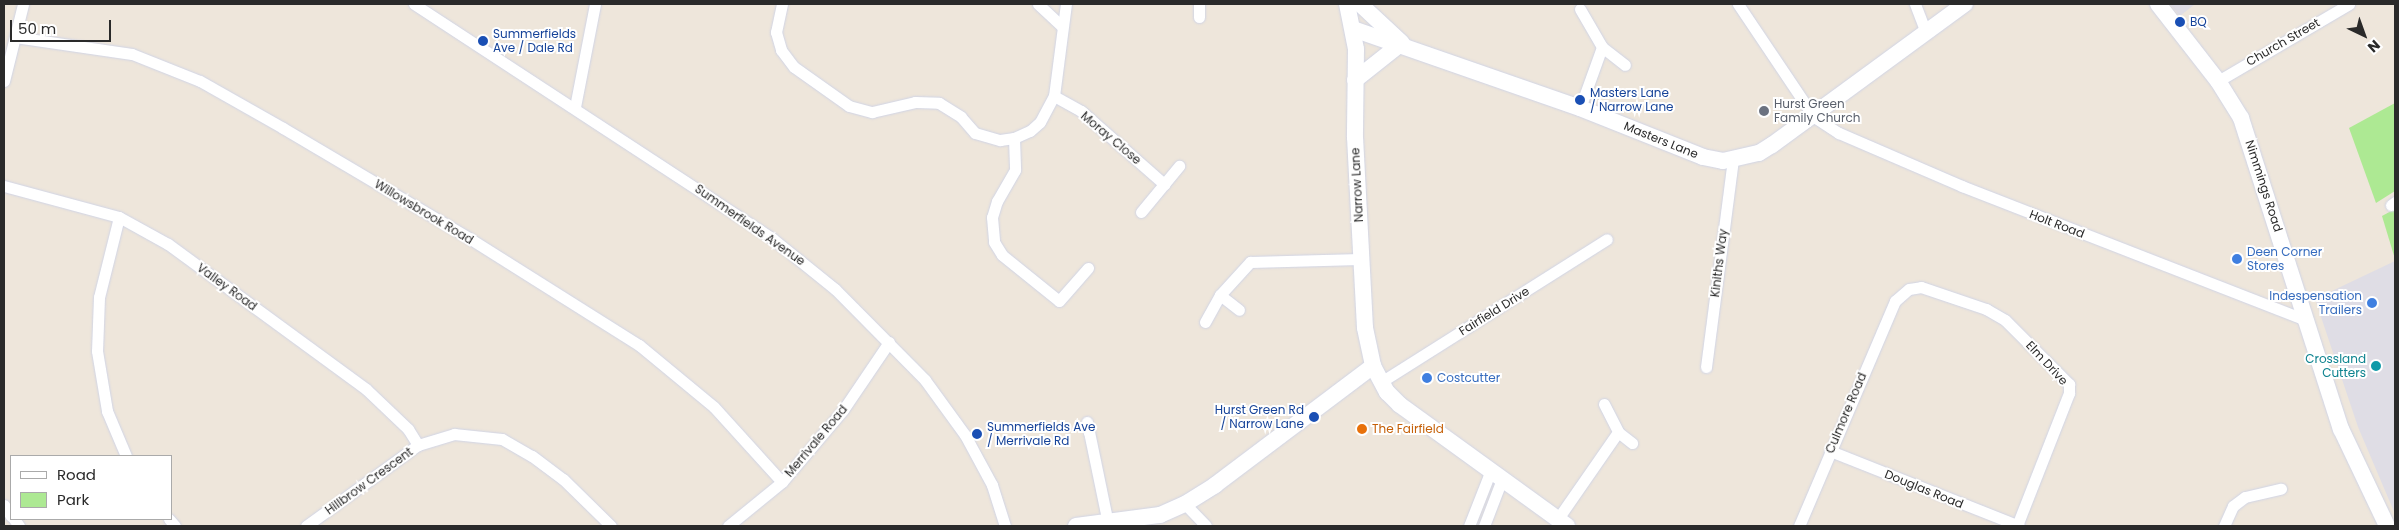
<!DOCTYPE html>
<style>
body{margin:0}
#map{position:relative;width:2399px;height:530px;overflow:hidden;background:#eee6db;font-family:Poppins,sans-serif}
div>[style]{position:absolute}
.industrial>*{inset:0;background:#dfdde5}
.green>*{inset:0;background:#ade993}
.roads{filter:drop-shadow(0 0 1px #d0d4e5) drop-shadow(0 0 1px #d0d4e5)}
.street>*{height:11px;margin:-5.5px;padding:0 5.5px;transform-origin:5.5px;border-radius:5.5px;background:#fff}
.secondary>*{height:16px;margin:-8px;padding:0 8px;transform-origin:8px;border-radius:8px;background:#fff}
.dots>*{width:14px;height:14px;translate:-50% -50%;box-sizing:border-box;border:2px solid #fff;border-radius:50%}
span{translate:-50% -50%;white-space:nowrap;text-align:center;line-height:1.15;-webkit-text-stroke:4px #fff;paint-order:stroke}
.transit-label{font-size:12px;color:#164399}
.left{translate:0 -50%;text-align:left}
.right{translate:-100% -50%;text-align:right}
.street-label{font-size:12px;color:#2a2a2a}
.worship-label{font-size:12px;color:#5b616d}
.shop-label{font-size:12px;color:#366cbe}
.culture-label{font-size:12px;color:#0d838f}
.food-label{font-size:12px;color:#c56008}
.frame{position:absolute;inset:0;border:5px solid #2a2a2a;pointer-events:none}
.legend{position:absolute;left:10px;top:455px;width:162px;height:65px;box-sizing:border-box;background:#fff;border:1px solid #aaa;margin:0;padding:6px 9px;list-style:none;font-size:15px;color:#2a2a2a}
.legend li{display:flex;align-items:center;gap:10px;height:25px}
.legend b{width:25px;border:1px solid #aaa}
.north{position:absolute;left:2339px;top:10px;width:50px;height:50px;-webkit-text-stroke:4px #fff;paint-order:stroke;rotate:138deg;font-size:14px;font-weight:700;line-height:20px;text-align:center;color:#2a2a2a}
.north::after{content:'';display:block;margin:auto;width:18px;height:22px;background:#2a2a2a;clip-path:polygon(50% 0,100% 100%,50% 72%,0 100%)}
.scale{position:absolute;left:10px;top:20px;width:101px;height:22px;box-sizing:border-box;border:2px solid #2a2a2a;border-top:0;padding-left:6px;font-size:15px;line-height:18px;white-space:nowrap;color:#2a2a2a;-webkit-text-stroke:4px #fff;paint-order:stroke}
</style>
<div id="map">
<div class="industrial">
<div style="clip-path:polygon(2170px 4px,2195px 4px,2180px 16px)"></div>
<div style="clip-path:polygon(2395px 261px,2395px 514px,2358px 427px,2315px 299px)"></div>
</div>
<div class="green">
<div style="clip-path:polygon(2395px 103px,2395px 191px,2376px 203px,2349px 128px)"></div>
<div style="clip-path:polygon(2395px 209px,2395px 259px,2382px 216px)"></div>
</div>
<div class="roads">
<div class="street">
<div style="left:414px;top:4px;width:429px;rotate:33.2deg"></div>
<div style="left:773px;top:239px;width:80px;rotate:38.9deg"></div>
<div style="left:835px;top:289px;width:128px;rotate:45.3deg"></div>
<div style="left:925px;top:380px;width:68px;rotate:54deg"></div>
<div style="left:965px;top:435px;width:57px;rotate:61.6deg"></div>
<div style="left:992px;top:485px;width:43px;rotate:72.4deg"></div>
<div style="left:782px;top:4px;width:29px;rotate:102deg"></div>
<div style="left:776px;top:32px;width:19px;rotate:74deg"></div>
<div style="left:781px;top:50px;width:21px;rotate:53deg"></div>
<div style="left:794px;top:67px;width:67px;rotate:35.3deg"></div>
<div style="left:849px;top:106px;width:24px;rotate:15deg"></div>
<div style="left:872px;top:112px;width:44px;rotate:-13.1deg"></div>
<div style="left:915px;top:102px;width:24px;rotate:2deg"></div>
<div style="left:939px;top:103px;width:26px;rotate:32deg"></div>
<div style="left:961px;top:117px;width:21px;rotate:49deg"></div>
<div style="left:975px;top:133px;width:26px;rotate:16deg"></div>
<div style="left:1000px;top:140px;width:14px;rotate:-8deg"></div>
<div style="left:1014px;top:138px;width:17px;rotate:-24deg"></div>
<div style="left:1030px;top:131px;width:13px;rotate:-42deg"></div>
<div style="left:1040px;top:122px;width:30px;rotate:-62deg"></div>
<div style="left:1054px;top:96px;width:93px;rotate:-82.6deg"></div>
<div style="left:1038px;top:4px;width:33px;rotate:43deg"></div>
<div style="left:1199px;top:4px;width:13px;rotate:90deg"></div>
<div style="left:1738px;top:4px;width:136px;rotate:56.1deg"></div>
<div style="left:1814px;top:117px;width:30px;rotate:33deg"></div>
<div style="left:1839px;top:133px;width:134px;rotate:23.3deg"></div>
<div style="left:1962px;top:186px;width:368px;rotate:21.3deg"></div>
<div style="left:1915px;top:4px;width:31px;rotate:69deg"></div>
<div style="left:1580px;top:9px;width:44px;rotate:59.9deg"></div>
<div style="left:1602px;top:47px;width:65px;rotate:109.8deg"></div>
<div style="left:15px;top:37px;width:118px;rotate:8.3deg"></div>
<div style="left:132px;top:54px;width:73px;rotate:21.7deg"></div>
<div style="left:200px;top:81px;width:95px;rotate:29.5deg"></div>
<div style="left:283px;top:128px;width:216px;rotate:30.6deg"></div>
<div style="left:469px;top:238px;width:201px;rotate:32.2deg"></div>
<div style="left:639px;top:345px;width:97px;rotate:39.6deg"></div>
<div style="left:714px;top:407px;width:101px;rotate:47.8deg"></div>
<div style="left:1602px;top:47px;width:29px;rotate:38deg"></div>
<div style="left:4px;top:81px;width:79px;rotate:-76.1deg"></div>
<div style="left:2218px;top:81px;width:152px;rotate:-30.4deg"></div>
<div style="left:1054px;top:96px;width:31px;rotate:29deg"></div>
<div style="left:1081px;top:111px;width:111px;rotate:41.3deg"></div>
<div style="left:575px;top:107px;width:105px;rotate:-79deg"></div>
<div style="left:1014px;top:138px;width:32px;rotate:88deg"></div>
<div style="left:1015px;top:170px;width:36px;rotate:120deg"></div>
<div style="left:997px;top:201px;width:17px;rotate:107deg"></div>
<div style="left:992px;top:217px;width:25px;rotate:85deg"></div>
<div style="left:994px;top:242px;width:15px;rotate:58deg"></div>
<div style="left:1002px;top:255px;width:73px;rotate:38.9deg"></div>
<div style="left:1059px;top:301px;width:44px;rotate:-48.7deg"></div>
<div style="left:4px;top:186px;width:119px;rotate:15.1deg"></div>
<div style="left:119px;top:217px;width:56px;rotate:28.9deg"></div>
<div style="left:168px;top:244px;width:245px;rotate:36.2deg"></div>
<div style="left:366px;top:389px;width:58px;rotate:43.6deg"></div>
<div style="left:408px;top:429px;width:19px;rotate:58deg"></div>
<div style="left:2391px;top:205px;width:5px;rotate:-37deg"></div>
<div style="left:1141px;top:212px;width:60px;rotate:-50.4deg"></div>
<div style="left:119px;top:217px;width:82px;rotate:104deg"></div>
<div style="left:99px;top:297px;width:54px;rotate:92.1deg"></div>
<div style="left:97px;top:351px;width:61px;rotate:80.5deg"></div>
<div style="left:107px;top:411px;width:49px;rotate:67.1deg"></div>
<div style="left:1220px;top:295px;width:24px;rotate:38deg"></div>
<div style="left:1205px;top:322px;width:31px;rotate:-61deg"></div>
<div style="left:1220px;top:295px;width:45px;rotate:-47.7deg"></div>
<div style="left:1250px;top:262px;width:110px;rotate:-1.6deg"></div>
<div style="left:1706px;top:367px;width:210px;rotate:-82.6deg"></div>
<div style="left:1381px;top:382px;width:267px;rotate:-32.3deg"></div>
<div style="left:1604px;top:404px;width:31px;rotate:63deg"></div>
<div style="left:1618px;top:432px;width:18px;rotate:38deg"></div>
<div style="left:1087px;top:422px;width:103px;rotate:78.3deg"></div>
<div style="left:1830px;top:451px;width:203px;rotate:21.6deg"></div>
<div style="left:1185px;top:504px;width:30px;rotate:46deg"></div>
<div style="left:4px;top:505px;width:13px;rotate:58deg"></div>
<div style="left:14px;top:519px;width:9px;rotate:54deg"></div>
<div style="left:169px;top:519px;width:9px;rotate:49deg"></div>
<div style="left:1557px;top:520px;width:107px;rotate:-55.3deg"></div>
<div style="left:306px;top:526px;width:138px;rotate:-35.9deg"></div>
<div style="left:418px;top:445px;width:38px;rotate:-17deg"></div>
<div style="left:454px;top:434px;width:48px;rotate:5.9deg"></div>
<div style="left:502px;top:439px;width:34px;rotate:30deg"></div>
<div style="left:532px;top:456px;width:39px;rotate:37deg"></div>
<div style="left:563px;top:479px;width:67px;rotate:44.4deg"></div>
<div style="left:728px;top:526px;width:70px;rotate:-39.2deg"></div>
<div style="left:782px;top:482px;width:94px;rotate:-49.7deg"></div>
<div style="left:843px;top:410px;width:82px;rotate:-55.9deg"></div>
<div style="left:1469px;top:526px;width:60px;rotate:-68.6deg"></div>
<div style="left:1484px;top:526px;width:50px;rotate:-69deg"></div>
<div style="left:1799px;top:526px;width:245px;rotate:-66.9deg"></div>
<div style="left:1895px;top:301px;width:18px;rotate:-41deg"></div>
<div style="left:1909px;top:289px;width:12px;rotate:-9deg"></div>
<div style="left:1921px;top:287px;width:69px;rotate:18.7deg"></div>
<div style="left:1986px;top:309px;width:22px;rotate:30deg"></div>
<div style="left:2005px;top:320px;width:91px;rotate:45deg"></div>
<div style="left:2069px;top:384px;width:9px;rotate:90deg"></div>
<div style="left:2069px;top:393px;width:143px;rotate:111.4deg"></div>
<div style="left:2224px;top:526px;width:22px;rotate:-66deg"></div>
<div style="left:2233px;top:506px;width:15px;rotate:-37deg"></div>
<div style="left:2245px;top:497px;width:37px;rotate:-13deg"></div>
</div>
<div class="secondary">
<div style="left:1347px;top:4px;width:46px;rotate:78.7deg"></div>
<div style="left:1356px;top:49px;width:88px;rotate:90.7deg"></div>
<div style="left:1355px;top:137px;width:191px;rotate:87deg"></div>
<div style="left:1365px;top:328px;width:39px;rotate:78deg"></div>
<div style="left:1373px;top:366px;width:30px;rotate:62deg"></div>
<div style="left:1387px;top:392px;width:18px;rotate:45deg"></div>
<div style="left:1400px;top:405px;width:206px;rotate:35.9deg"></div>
<div style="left:1360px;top:4px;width:57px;rotate:42.9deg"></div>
<div style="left:2158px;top:4px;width:98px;rotate:52.1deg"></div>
<div style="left:2218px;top:81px;width:44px;rotate:58.1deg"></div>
<div style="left:2241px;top:118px;width:327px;rotate:72.2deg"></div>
<div style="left:2341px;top:429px;width:107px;rotate:64.6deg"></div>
<div style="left:1353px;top:29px;width:240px;rotate:19.2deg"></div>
<div style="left:1580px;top:108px;width:132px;rotate:21.7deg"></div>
<div style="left:1703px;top:157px;width:20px;rotate:11deg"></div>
<div style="left:1723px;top:161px;width:37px;rotate:-13deg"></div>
<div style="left:1759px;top:153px;width:15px;rotate:-32deg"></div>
<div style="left:1772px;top:145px;width:239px;rotate:-36.2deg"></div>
<div style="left:1355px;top:80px;width:56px;rotate:-38.5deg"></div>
<div style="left:1076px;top:526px;width:85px;rotate:-7.5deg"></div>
<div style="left:1160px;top:515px;width:27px;rotate:-24deg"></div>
<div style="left:1185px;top:504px;width:36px;rotate:-32deg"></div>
<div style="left:1215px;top:485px;width:198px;rotate:-37deg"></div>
</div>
</div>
<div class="dots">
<div style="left:2180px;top:22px;background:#1a4fb4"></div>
<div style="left:483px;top:41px;background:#1a4fb4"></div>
<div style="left:1580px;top:100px;background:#1a4fb4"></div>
<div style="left:1764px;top:111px;background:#6b7280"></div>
<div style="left:2237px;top:259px;background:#3f7fe0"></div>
<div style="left:2372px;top:303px;background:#3f7fe0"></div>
<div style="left:2376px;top:366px;background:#0f9aa8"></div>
<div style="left:1427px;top:378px;background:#3f7fe0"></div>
<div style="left:1314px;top:417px;background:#1a4fb4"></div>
<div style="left:1362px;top:429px;background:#e8710a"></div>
<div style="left:977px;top:434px;background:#1a4fb4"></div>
</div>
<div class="transit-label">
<span class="left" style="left:2190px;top:22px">BQ</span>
<span class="left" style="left:493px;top:41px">Summerfields<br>Ave / Dale Rd</span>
<span class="left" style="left:1590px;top:100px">Masters Lane<br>/ Narrow Lane</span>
<span class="right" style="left:1304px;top:417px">Hurst Green Rd<br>/ Narrow Lane</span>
<span class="left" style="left:987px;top:434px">Summerfields Ave<br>/ Merrivale Rd</span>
</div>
<div class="street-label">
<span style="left:2283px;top:42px;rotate:-30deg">Church Street</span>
<span style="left:1111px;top:138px;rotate:40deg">Moray Close</span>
<span style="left:1661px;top:140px;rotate:22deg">Masters Lane</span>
<span style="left:1357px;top:185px;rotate:-93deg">Narrow Lane</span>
<span style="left:2264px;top:186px;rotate:72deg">Nimmings Road</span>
<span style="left:424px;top:212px;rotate:31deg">Willowsbrook Road</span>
<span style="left:2057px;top:224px;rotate:21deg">Holt Road</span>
<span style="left:750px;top:225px;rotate:35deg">Summerfields Avenue</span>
<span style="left:1719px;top:263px;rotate:-83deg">Kiniths Way</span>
<span style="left:227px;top:287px;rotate:36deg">Valley Road</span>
<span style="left:1494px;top:311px;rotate:-32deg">Fairfield Drive</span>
<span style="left:2047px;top:363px;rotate:47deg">Elm Drive</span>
<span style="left:1846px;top:413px;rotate:-67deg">Culmore Road</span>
<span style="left:816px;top:441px;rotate:-50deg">Merrivale Road</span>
<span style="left:369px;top:481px;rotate:-36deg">Hillbrow Crescent</span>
<span style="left:1924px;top:489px;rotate:22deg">Douglas Road</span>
</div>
<div class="worship-label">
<span class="left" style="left:1774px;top:111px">Hurst Green<br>Family Church</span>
</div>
<div class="shop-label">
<span class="left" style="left:2247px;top:259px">Deen Corner<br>Stores</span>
<span class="right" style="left:2362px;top:303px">Indespensation<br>Trailers</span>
<span class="left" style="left:1437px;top:378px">Costcutter</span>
</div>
<div class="culture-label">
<span class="right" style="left:2366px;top:366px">Crossland<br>Cutters</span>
</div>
<div class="food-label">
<span class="left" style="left:1372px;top:429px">The Fairfield</span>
</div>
<div class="frame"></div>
<ul class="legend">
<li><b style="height:6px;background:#fff"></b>Road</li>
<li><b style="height:14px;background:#ade993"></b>Park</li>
</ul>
<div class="north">N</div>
<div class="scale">50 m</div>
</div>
